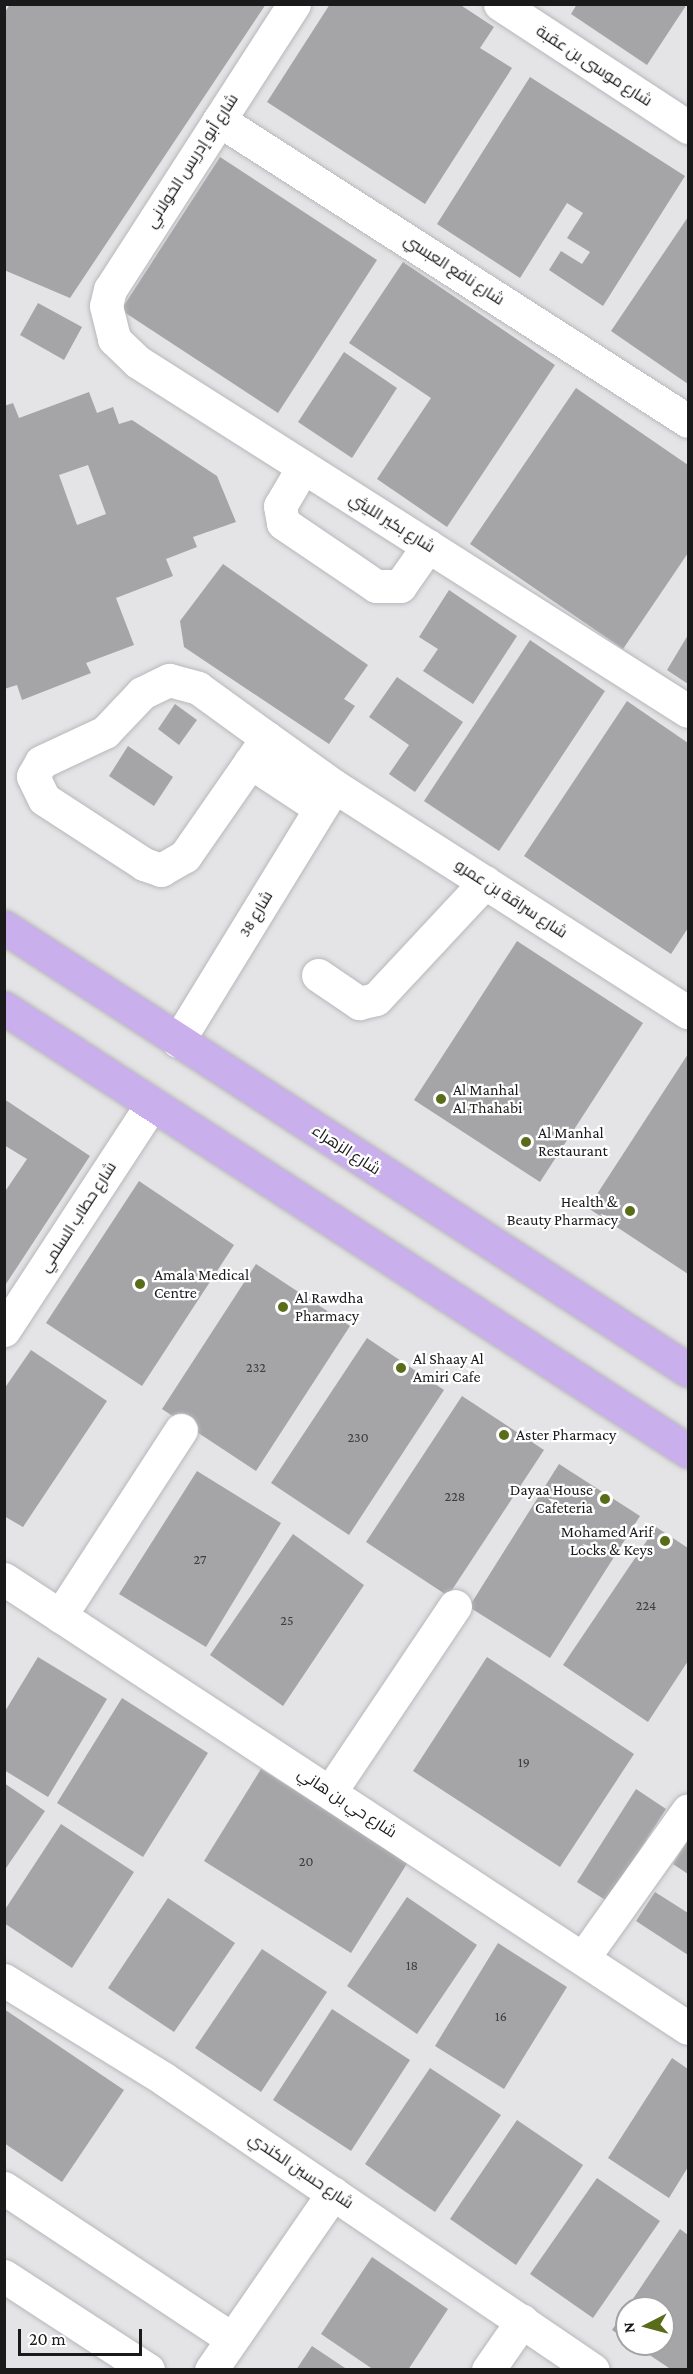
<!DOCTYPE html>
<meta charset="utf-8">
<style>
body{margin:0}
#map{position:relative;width:693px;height:2374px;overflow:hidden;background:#e4e3e6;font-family:"Crimson Pro",Cairo,serif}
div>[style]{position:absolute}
.building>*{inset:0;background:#a5a4a7}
.roads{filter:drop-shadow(0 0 2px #b8b7ba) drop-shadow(0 0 2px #b8b7ba)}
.minor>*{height:33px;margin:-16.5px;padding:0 16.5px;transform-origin:16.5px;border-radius:16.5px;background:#fff}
.major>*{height:33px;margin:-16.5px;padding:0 16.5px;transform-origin:16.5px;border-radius:16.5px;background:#c9afec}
.dots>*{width:16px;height:16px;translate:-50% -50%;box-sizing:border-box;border:3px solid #fff;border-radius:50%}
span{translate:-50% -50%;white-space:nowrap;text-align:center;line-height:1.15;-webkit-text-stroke:4.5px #fff;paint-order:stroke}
.number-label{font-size:14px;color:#3d3c3e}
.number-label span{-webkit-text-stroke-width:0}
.street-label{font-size:16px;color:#1a1a1b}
.poi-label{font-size:16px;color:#1a1a1b}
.left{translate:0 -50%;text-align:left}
.right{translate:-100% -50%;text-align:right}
.frame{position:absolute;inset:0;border:6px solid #1a1a1b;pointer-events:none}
.north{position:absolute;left:615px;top:2296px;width:60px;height:60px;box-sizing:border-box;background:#fff;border:2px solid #a3a3a4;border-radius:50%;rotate:264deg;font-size:16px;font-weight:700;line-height:24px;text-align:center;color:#1a1a1b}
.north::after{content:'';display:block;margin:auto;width:21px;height:27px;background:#586c19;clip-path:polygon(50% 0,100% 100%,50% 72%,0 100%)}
.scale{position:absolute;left:18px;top:2329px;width:124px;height:27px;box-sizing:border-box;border:3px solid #1a1a1b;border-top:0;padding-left:8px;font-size:18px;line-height:21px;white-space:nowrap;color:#1a1a1b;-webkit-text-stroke:4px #fff;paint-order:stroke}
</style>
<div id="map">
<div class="building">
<div style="clip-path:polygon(10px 4px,266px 4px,70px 298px,4px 270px,4px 14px)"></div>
<div style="clip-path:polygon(330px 4px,459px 4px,494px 27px,480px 48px,512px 68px,425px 204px,267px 102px)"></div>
<div style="clip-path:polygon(577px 4px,687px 4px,647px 65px,571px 14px)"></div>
<div style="clip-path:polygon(530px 77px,685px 176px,603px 306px,549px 270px,561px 251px,582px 264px,590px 252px,567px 238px,583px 213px,567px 203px,520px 278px,437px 224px)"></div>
<div style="clip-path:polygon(220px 157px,377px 260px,278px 413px,121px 310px)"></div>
<div style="clip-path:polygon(688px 217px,688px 384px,611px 331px)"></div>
<div style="clip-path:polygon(403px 262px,555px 365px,447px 527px,377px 479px,431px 398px,349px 343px)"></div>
<div style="clip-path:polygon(38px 303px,82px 327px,64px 360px,20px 335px)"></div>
<div style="clip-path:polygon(344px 352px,397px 388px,352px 458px,298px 422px)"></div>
<div style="clip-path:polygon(576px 388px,688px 465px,688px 553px,623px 649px,470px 544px)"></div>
<div style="clip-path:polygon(evenodd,89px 392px,97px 413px,113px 407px,119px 424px,132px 420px,217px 476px,236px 522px,193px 537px,197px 547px,166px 559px,173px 576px,116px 598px,134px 645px,86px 663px,91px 673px,22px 700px,17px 685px,4px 689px,4px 406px,13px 403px,19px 418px,89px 392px,88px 465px,106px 514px,77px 525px,59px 475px,88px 465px)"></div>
<div style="clip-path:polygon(223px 564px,368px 665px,344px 699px,355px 706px,329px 744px,184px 647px,180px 621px)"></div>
<div style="clip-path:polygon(449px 590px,517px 636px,473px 704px,423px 671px,438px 649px,419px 637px)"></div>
<div style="clip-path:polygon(688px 635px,688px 684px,667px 670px)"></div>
<div style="clip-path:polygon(530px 640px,605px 691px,499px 851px,424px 801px)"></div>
<div style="clip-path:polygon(397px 677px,463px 722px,415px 792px,389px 774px,409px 745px,369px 717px)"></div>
<div style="clip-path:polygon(627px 701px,688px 743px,688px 928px,671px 954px,524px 856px)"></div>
<div style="clip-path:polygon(175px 704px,197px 720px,179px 745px,158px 729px)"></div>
<div style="clip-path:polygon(128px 746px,173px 777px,154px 806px,109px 776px)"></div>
<div style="clip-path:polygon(517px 941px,643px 1023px,540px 1182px,414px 1100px)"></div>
<div style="clip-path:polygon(688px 1054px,688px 1274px,588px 1208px)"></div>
<div style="clip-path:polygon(4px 1099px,90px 1156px,4px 1287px,4px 1193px,27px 1159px,4px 1145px)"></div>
<div style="clip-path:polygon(139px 1181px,234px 1245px,142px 1386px,46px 1323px)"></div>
<div style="clip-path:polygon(256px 1264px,350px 1326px,256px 1471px,162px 1409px)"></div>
<div style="clip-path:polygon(367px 1338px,444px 1390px,349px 1535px,271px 1483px)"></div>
<div style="clip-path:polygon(31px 1350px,107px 1401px,23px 1527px,4px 1516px,4px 1389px)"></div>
<div style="clip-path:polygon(462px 1396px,544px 1450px,448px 1596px,366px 1542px)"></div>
<div style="clip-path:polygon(559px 1464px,640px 1516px,550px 1658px,469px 1607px)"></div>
<div style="clip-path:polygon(197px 1471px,281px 1523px,206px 1647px,119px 1594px)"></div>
<div style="clip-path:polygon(656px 1527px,688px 1548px,688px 1661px,648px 1722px,563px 1665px)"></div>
<div style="clip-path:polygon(293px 1534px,364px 1585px,283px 1706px,210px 1655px)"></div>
<div style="clip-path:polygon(38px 1657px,107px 1699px,48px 1797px,4px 1770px,4px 1713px)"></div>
<div style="clip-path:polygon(487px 1657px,634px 1754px,560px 1867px,413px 1771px)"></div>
<div style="clip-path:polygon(122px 1698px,208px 1753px,143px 1857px,57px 1803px)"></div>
<div style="clip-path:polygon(261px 1769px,408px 1862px,351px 1953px,204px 1861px)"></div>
<div style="clip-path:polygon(4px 1783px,45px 1811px,4px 1871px)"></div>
<div style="clip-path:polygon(636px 1789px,666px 1809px,607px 1901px,577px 1882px)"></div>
<div style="clip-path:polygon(61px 1824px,134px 1872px,72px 1968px,4px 1923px,4px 1911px)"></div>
<div style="clip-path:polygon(688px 1840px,688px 1874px,673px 1864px)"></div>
<div style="clip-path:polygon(655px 1892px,688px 1913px,688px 1955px,636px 1921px)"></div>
<div style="clip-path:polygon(407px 1897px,477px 1945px,417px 2034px,347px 1986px)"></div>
<div style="clip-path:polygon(168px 1898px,235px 1943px,174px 2032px,108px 1988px)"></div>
<div style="clip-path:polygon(498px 1943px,567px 1987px,504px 2089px,435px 2046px)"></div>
<div style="clip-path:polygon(262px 1949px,327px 1992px,261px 2092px,195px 2048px)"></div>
<div style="clip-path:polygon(4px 2009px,124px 2090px,62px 2182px,4px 2143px)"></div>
<div style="clip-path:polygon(332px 2009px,410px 2060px,351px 2151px,273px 2100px)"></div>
<div style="clip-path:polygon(672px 2058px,688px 2069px,688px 2167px,669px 2198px,608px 2158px)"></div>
<div style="clip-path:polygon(430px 2068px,501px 2115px,435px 2212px,365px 2164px)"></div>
<div style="clip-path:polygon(517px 2120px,583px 2165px,516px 2265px,450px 2219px)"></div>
<div style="clip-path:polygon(597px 2178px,660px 2221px,593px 2318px,530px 2274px)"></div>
<div style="clip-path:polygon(680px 2229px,688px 2235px,688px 2370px,672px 2370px,633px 2344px,663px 2344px,663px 2308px,627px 2308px,627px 2340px,612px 2330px)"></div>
<div style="clip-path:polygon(372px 2257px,448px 2309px,408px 2370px,374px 2370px,321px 2334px)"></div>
<div style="clip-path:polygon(312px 2346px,348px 2370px,296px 2370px)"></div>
</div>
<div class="roads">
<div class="minor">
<div style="left:294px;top:4px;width:339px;rotate:122.8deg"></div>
<div style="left:110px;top:289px;width:17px;rotate:103deg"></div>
<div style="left:106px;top:306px;width:34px;rotate:76deg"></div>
<div style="left:114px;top:339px;width:33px;rotate:44deg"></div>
<div style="left:138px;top:362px;width:651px;rotate:32.4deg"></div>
<div style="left:500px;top:4px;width:225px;rotate:33.2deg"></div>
<div style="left:219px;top:120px;width:557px;rotate:32.69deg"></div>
<div style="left:303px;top:467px;width:45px;rotate:120.5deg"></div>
<div style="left:280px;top:506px;width:17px;rotate:80deg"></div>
<div style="left:283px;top:523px;width:112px;rotate:34.1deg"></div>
<div style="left:376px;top:586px;width:24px"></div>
<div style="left:400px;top:586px;width:49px;rotate:-55deg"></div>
<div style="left:169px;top:680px;width:30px;rotate:15deg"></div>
<div style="left:198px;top:688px;width:85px;rotate:35.9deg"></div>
<div style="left:267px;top:738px;width:144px;rotate:124.8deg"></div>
<div style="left:185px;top:856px;width:28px;rotate:150deg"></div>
<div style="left:161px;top:870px;width:18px;rotate:-161deg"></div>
<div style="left:144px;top:864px;width:119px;rotate:-147deg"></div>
<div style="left:44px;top:799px;width:25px;rotate:-116deg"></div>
<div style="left:33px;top:776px;width:16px;rotate:-60deg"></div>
<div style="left:41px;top:762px;width:71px;rotate:-25.1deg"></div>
<div style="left:105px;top:732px;width:54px;rotate:-46.5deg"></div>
<div style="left:142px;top:693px;width:30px;rotate:-26deg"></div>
<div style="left:267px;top:738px;width:82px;rotate:35.6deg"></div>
<div style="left:334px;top:786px;width:420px;rotate:32.6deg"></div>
<div style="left:250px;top:762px;width:84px;rotate:33.3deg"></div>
<div style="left:318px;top:975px;width:50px;rotate:34.3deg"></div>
<div style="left:359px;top:1003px;width:17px;rotate:-13deg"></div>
<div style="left:376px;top:999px;width:160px;rotate:-47deg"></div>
<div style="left:178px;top:1041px;width:299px;rotate:-58.5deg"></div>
<div style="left:4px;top:1330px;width:270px;rotate:-56.8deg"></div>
<div style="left:4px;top:1579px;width:818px;rotate:33.28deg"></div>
<div style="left:60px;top:1616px;width:222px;rotate:-57deg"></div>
<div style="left:330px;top:1792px;width:224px;rotate:-56.1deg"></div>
<div style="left:583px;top:1958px;width:181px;rotate:-54.6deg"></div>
<div style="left:4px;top:1980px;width:188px;rotate:31.7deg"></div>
<div style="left:164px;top:2079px;width:518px;rotate:34.15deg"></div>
<div style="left:4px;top:2188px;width:273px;rotate:33.5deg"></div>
<div style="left:4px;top:2276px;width:172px;rotate:33.1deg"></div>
<div style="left:211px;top:2370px;width:215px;rotate:-55.4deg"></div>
<div style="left:488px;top:2370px;width:60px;rotate:-55.2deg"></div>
</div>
<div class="major">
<div style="left:4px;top:927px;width:815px;rotate:32.93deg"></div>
<div style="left:4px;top:1008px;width:815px;rotate:32.93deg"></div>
</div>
</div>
<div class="dots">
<div style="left:441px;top:1099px;background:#586c19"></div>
<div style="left:526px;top:1142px;background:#586c19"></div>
<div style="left:630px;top:1211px;background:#586c19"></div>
<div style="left:140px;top:1284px;background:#586c19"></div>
<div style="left:283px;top:1307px;background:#586c19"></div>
<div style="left:401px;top:1368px;background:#586c19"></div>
<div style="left:504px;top:1435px;background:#586c19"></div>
<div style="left:605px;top:1499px;background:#586c19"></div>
<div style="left:665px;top:1541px;background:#586c19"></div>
</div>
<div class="number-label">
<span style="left:256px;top:1367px">232</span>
<span style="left:358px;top:1437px">230</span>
<span style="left:455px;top:1496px">228</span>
<span style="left:200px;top:1559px">27</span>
<span style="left:646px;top:1605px">224</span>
<span style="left:287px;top:1620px">25</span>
<span style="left:524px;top:1762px">19</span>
<span style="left:306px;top:1861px">20</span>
<span style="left:412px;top:1965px">18</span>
<span style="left:501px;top:2016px">16</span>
</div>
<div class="street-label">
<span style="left:594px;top:66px;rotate:33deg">شارع موسى بن عقبة</span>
<span style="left:192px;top:161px;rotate:-57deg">شارع أبو إدريس الخولاني</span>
<span style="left:454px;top:270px;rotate:33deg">شارع نافع العبسي</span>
<span style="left:392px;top:523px;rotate:32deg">شارع بكير الليثي</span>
<span style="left:511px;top:899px;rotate:33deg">شارع سراقة بن عمرو</span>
<span style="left:256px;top:914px;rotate:-59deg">شارع 38</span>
<span style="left:346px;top:1150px;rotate:33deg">شارع الزهراء</span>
<span style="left:78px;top:1217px;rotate:-57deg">شارع حطاب السلمي</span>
<span style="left:347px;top:1803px;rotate:33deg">شارع حي بن هاني</span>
<span style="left:301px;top:2171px;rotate:34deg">شارع حسين الكندي</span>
</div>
<div class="poi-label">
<span class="left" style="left:453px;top:1099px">Al Manhal<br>Al Thahabi</span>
<span class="left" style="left:538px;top:1142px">Al Manhal<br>Restaurant</span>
<span class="right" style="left:618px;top:1211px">Health &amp;<br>Beauty Pharmacy</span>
<span class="left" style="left:154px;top:1284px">Amala Medical<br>Centre</span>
<span class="left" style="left:295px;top:1307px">Al Rawdha<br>Pharmacy</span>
<span class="left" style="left:413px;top:1368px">Al Shaay Al<br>Amiri Cafe</span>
<span class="left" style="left:516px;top:1435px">Aster Pharmacy</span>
<span class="right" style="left:593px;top:1499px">Dayaa House<br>Cafeteria</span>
<span class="right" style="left:653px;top:1541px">Mohamed Arif<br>Locks &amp; Keys</span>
</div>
<div class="frame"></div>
<div class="north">N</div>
<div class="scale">20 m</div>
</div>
